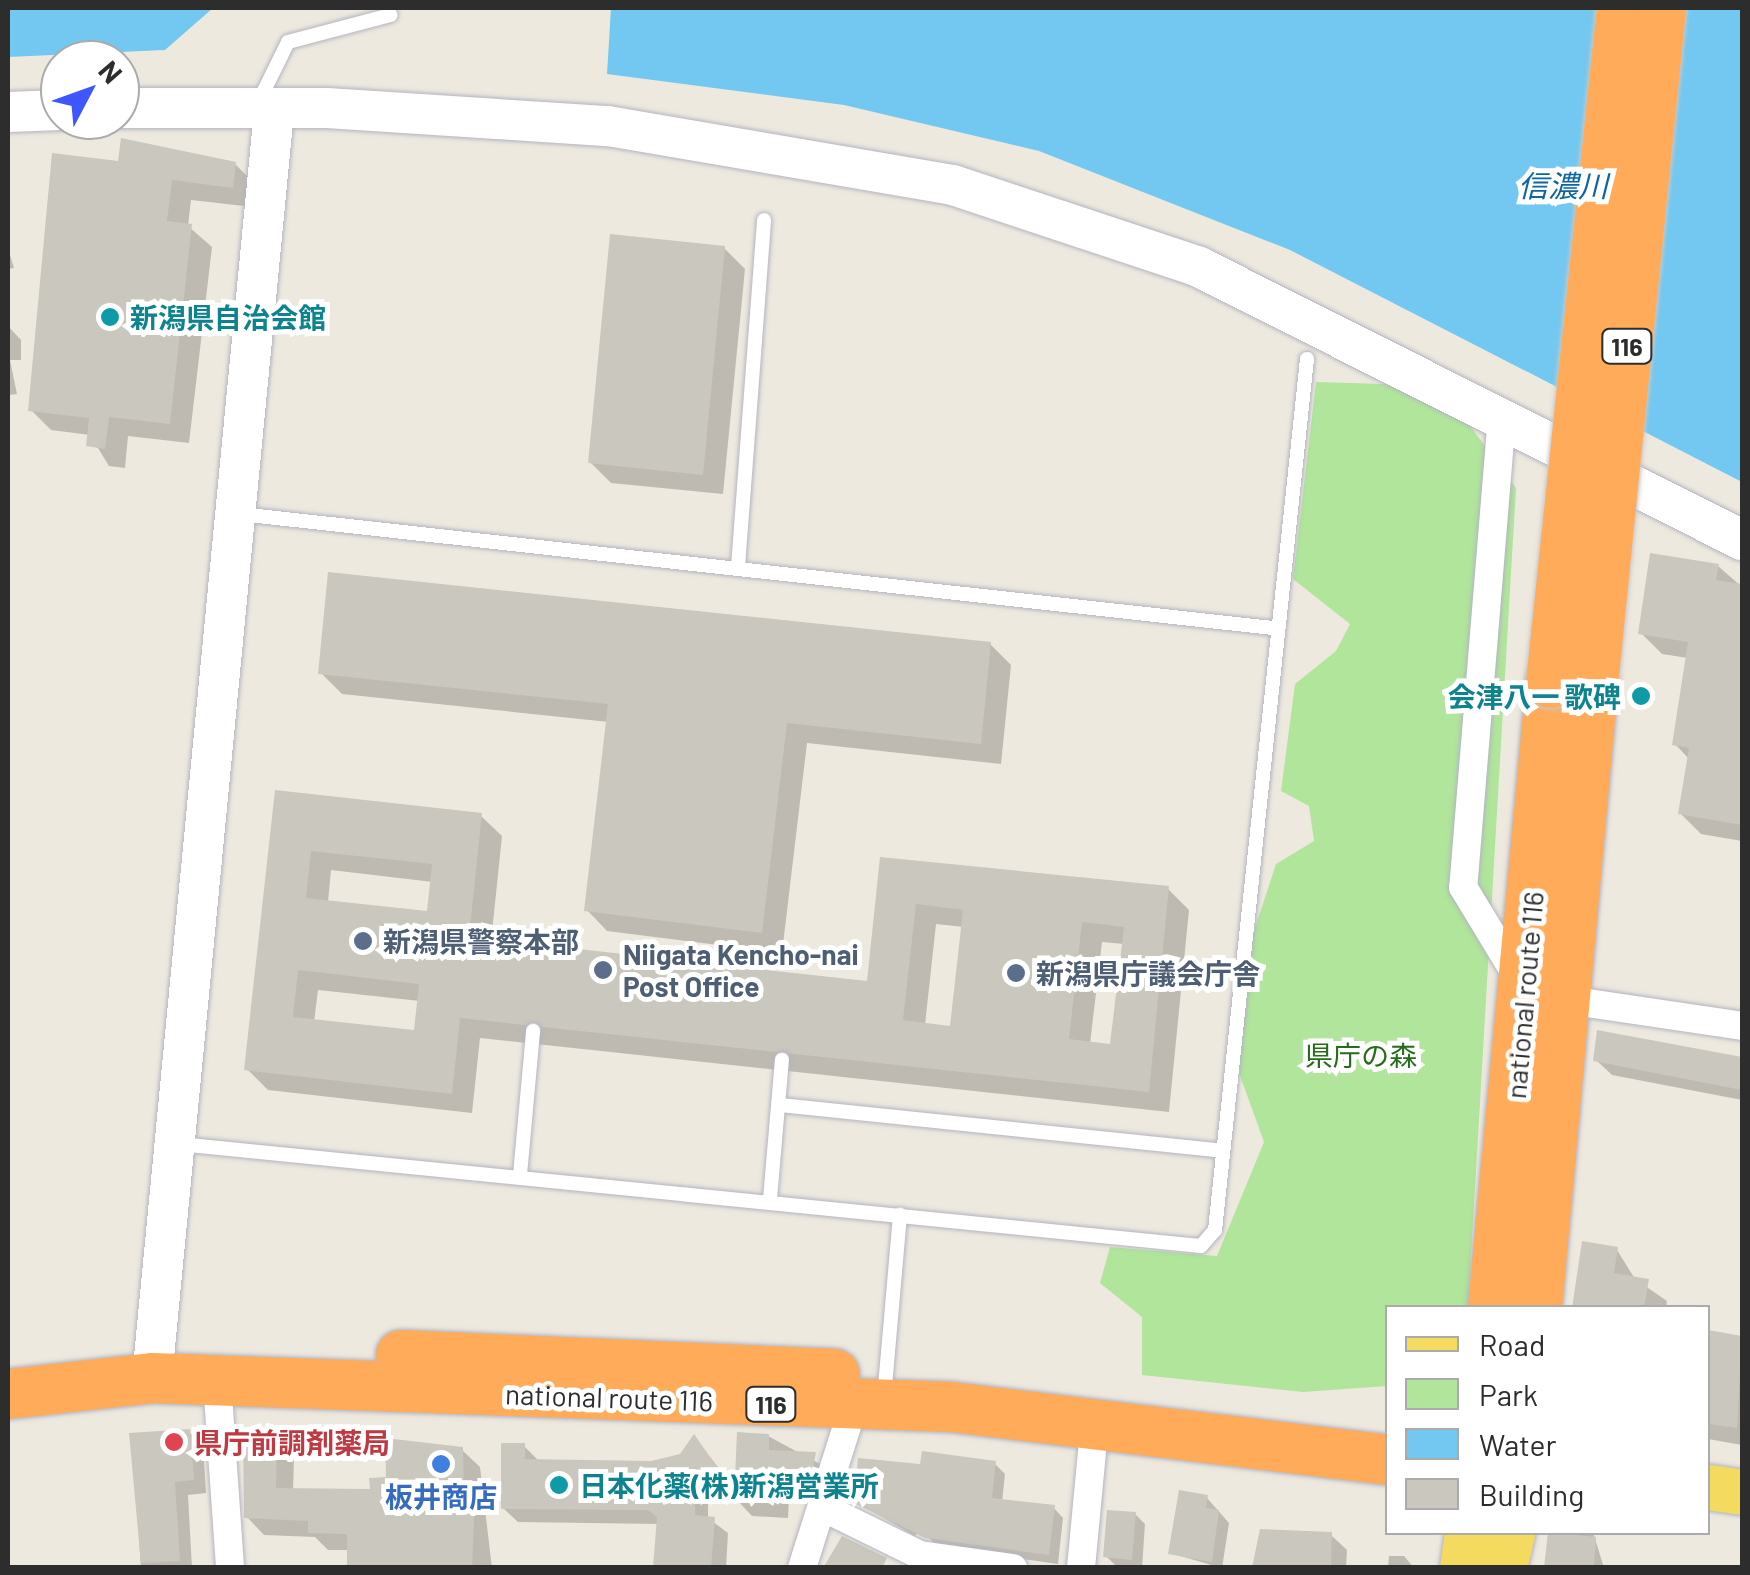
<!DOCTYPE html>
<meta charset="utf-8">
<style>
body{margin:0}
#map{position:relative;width:1750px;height:1575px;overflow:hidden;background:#eee9df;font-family:Barlow,"Noto Sans JP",sans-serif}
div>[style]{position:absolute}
.green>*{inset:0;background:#b0e59b}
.water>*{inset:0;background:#72c8f1}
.shadow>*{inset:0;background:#0003}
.building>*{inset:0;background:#cac7be}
.roads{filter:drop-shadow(0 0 2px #b3b5c0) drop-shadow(0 0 2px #b3b5c0)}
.lane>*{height:14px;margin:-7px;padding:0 7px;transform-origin:7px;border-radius:7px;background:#fff}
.street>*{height:28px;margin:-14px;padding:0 14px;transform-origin:14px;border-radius:14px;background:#fff}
.secondary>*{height:40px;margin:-20px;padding:0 20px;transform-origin:20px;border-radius:20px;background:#fff}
.primary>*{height:45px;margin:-22.5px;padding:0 22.5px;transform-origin:22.5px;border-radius:22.5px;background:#f4da5f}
.highway>*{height:50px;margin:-25px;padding:0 25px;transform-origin:25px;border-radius:25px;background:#ffab5a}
.bridges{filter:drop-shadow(0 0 2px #c8c8c8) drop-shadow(0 0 2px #c8c8c8)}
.highway-bridge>*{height:50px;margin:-25px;padding:0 25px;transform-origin:25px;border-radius:25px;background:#ffab5a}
.dots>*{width:28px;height:28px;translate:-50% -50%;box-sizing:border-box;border:5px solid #fff;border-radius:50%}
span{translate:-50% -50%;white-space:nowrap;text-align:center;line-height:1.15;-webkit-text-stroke:10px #fff;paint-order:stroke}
.shield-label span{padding:2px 8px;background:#fff;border:2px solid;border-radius:8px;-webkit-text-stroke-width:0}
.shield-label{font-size:25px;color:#2d2d2d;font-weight:700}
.culture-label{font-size:28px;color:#0d838f;font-weight:700}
.left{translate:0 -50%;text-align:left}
.right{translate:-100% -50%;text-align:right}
.service-label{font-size:28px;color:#4e5e75;font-weight:700}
.street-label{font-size:28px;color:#2d2d2d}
.park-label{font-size:28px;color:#266d1a}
.health-label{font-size:28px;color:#be3a42;font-weight:700}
.shop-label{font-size:28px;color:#366cbe;font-weight:700}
.water-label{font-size:30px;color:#0b66a3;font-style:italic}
.frame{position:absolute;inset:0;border:10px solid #2d2d2d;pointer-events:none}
.legend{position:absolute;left:1385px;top:1305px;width:325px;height:230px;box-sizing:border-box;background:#fff;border:2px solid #ababab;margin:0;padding:12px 18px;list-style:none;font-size:30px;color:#2d2d2d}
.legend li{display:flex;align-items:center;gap:20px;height:50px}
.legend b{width:50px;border:2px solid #ababab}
.north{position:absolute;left:40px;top:40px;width:100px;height:100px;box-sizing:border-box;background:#fff;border:2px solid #ababab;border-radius:50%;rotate:49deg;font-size:28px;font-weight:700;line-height:40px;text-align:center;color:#2d2d2d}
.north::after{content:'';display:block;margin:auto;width:35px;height:45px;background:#3e56fd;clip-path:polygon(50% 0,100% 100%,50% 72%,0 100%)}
</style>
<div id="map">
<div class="green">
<div style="clip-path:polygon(1316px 382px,1384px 384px,1462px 415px,1516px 488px,1468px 1307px,1388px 1308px,1387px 1386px,1303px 1392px,1142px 1375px,1142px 1317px,1100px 1283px,1110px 1247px,1217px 1256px,1264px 1142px,1238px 1070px,1249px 946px,1276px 864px,1314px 841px,1309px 806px,1281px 791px,1295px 684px,1336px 651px,1350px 624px,1293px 579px)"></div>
</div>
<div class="water">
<div style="clip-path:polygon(8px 8px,213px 8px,165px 50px,8px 57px)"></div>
<div style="clip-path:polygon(611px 8px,1742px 8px,1742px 482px,1290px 250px,1039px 151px,844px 105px,607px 74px)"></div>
</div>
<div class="shadow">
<div style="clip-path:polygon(120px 164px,235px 164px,256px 185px,253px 207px,191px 200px,188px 226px,212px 247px,189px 443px,128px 436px,125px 468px,109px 466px,90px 435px,51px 430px,31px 410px)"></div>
<div style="clip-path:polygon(8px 248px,14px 268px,8px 269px)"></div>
<div style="clip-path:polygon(724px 248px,745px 269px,723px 494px,611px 483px,590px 462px)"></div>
<div style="clip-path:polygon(8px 326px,21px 340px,21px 360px,10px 360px,17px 394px,8px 395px)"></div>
<div style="clip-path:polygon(1718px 566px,1742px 587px,1742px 841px,1701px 834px,1680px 813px,1689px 759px,1675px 744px,1688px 658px,1662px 654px,1641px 633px)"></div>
<div style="clip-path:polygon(990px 644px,1011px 665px,1001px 764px,807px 743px,782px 953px,607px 931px,587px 910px,609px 722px,342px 694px,321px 673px)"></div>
<div style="clip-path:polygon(evenodd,277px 793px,481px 816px,502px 836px,491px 942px,870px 984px,882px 859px,1168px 889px,1189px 910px,1169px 1112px,480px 1038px,472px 1113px,268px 1090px,247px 1069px,277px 793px,331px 870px,433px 882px,429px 914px,328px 902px,331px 870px,277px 793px,936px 924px,964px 927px,952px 1029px,925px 1025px,936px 924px,277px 793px,1102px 942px,1124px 944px,1112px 1046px,1090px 1044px,1102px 942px,277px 793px,318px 990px,420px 1001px,416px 1033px,314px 1022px,318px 990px)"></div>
<div style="clip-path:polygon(1600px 1033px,1742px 1058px,1742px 1100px,1612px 1075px,1596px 1060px)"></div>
<div style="clip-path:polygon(1617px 1250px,1635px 1279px,1667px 1301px,1666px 1308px,1574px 1308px)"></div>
<div style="clip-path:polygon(1708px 1333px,1742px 1339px,1742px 1445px,1708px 1439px)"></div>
<div style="clip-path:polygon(189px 1432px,203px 1446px,206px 1493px,188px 1495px,192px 1568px,141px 1568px,132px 1435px)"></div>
<div style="clip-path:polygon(768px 1436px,831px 1470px,825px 1498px,789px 1497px,788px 1518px,752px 1516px,737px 1500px)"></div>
<div style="clip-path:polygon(694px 1437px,734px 1487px,708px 1489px,708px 1518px,728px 1533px,726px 1568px,655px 1568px,659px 1524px,518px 1522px,503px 1508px,524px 1446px,538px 1460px,652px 1463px,681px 1457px)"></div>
<div style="clip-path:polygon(276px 1440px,294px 1457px,293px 1491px,372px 1492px,462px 1450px,480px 1467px,492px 1568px,350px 1568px,350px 1550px,328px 1550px,315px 1537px,264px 1535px,247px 1517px)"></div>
<div style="clip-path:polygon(995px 1464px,1005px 1474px,1002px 1502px,1054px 1508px,1063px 1518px,1058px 1564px,938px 1547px,928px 1537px,936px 1500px,915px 1536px,856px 1502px,922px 1467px)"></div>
<div style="clip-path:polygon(1207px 1498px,1229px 1523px,1222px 1568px,1170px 1553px)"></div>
<div style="clip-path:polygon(1135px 1514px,1145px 1524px,1142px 1568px,1116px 1566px,1106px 1556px)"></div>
<div style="clip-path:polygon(1593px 1532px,1604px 1568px,1547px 1568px,1550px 1536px)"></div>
<div style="clip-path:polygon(1331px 1535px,1347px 1550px,1346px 1568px,1255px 1568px)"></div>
<div style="clip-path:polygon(1389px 1556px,1404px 1556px,1414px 1568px,1388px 1568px)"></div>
</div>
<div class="building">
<div style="clip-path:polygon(121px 138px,236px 162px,233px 188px,172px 180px,167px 221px,192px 224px,170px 424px,109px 417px,105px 449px,86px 446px,89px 418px,28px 411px,52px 153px,118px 161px)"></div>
<div style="clip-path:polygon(610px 234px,725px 246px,703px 475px,588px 463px)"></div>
<div style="clip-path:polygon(1650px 553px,1719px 564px,1716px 580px,1742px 584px,1742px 825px,1678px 814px,1689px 748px,1672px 745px,1688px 642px,1638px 634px)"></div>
<div style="clip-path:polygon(328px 572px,991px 642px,981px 744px,787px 723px,762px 933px,584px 911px,608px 704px,318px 674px)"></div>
<div style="clip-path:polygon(evenodd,275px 790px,482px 813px,469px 937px,867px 981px,880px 857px,1169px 886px,1149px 1092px,460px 1018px,452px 1094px,244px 1070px,275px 790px,311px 851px,432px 864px,427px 911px,306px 898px,311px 851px,275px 790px,916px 904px,963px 910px,950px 1026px,903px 1020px,916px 904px,275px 790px,1082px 922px,1124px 927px,1110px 1044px,1069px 1039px,1082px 922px,275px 790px,298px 970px,419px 984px,414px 1030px,293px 1017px,298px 970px)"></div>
<div style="clip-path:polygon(1597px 1030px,1742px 1057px,1742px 1090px,1593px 1061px)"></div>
<div style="clip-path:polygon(1582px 1241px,1618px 1247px,1614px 1273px,1649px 1279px,1644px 1308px,1572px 1308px)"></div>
<div style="clip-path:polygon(1708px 1330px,1742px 1336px,1737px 1428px,1708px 1424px)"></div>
<div style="clip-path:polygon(190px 1429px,194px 1480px,175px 1482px,180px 1561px,141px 1563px,129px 1433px)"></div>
<div style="clip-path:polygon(737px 1432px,769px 1434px,769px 1450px,816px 1452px,810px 1484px,774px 1482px,773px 1503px,734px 1501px)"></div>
<div style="clip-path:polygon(694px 1434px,722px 1474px,695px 1475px,695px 1515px,715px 1517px,711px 1568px,653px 1568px,657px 1517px,648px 1510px,501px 1509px,501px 1443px,525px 1443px,525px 1459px,651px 1461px,680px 1454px)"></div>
<div style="clip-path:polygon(243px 1437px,277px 1437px,276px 1488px,370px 1489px,369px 1478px,386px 1477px,385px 1438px,463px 1447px,464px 1495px,475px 1497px,472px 1568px,347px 1568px,347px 1534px,308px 1533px,308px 1521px,244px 1518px)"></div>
<div style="clip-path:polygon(922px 1451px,996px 1461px,992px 1498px,1055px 1505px,1049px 1555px,925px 1538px,854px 1503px,858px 1458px,920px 1464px)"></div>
<div style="clip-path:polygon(1179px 1490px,1208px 1495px,1206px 1508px,1219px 1510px,1212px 1562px,1168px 1554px)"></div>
<div style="clip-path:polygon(1107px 1510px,1136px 1512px,1132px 1560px,1103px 1557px)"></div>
<div style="clip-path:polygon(1260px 1529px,1332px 1532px,1331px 1568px,1252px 1568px)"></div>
<div style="clip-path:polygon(1548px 1532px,1596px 1537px,1594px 1568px,1544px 1568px)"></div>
<div style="clip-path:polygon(842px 1536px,887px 1558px,882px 1568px,823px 1568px)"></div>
</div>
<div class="roads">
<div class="lane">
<div style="left:258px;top:103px;width:68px;rotate:-63.8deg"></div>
<div style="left:288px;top:42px;width:106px;rotate:-14.7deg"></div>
<div style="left:240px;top:514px;width:1039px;rotate:6.3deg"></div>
<div style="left:738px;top:567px;width:348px;rotate:-85.7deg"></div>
<div style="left:780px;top:1105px;width:445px;rotate:5.9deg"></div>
<div style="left:179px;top:1144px;width:1027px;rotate:5.7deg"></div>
<div style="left:1201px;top:1246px;width:21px;rotate:-49deg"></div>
<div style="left:1215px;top:1230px;width:876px;rotate:-83.97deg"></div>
<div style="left:520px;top:1175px;width:145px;rotate:-84.8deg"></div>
<div style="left:770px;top:1199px;width:140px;rotate:-85.1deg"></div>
<div style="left:884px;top:1398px;width:184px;rotate:-85deg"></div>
</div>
<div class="street">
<div style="left:1502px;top:416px;width:473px;rotate:94.7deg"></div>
<div style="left:1463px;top:887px;width:110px;rotate:58.8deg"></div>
<div style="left:1560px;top:999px;width:184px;rotate:8.4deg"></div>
<div style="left:217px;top:1381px;width:187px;rotate:86deg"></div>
<div style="left:822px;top:1507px;width:109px;rotate:26.1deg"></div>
<div style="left:920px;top:1555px;width:94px;rotate:8deg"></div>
<div style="left:802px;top:1568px;width:169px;rotate:-72.4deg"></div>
<div style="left:1081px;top:1568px;width:148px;rotate:-84.6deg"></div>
</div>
<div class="secondary">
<div style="left:120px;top:108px;width:207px"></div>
<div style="left:327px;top:108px;width:282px;rotate:3.7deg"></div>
<div style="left:608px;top:126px;width:350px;rotate:9.7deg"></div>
<div style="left:953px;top:185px;width:259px;rotate:18.4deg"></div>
<div style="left:1199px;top:267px;width:608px;rotate:26.69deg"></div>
<div style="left:8px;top:112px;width:52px;rotate:-2.2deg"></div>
<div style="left:152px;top:1378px;width:1273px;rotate:-84.5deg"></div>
</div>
<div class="primary">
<div style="left:1708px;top:1487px;width:34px;rotate:8deg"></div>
<div style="left:1462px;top:1568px;width:36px;rotate:-82deg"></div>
<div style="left:1504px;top:1568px;width:37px;rotate:-77deg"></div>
</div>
<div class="highway">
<div style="left:1493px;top:1308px;width:628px;rotate:-84.7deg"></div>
<div style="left:1537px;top:1308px;width:626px;rotate:-84.86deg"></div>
<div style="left:401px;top:1355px;width:434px;rotate:2.5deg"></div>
<div style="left:8px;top:1394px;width:145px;rotate:-6.3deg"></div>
<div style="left:152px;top:1378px;width:800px;rotate:2.08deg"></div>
<div style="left:951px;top:1407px;width:440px;rotate:6.9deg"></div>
</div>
</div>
<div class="bridges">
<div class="highway-bridge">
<div style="left:1551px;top:683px;width:679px;rotate:-84deg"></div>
<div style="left:1593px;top:685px;width:680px;rotate:-84.26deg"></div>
</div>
</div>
<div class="dots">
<div style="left:110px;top:317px;background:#0f9aa8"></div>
<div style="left:1641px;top:696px;background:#0f9aa8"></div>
<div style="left:363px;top:941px;background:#5c6f8a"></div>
<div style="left:603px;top:970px;background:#5c6f8a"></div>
<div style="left:1016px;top:973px;background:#5c6f8a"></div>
<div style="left:174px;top:1442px;background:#e0444e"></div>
<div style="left:441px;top:1464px;background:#3f7fe0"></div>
<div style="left:559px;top:1485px;background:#0f9aa8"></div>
</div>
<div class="shield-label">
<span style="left:1627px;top:346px">116</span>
<span style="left:771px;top:1404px">116</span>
</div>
<div class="culture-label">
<span class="left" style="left:130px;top:317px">新潟県自治会館</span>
<span class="right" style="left:1621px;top:696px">会津八一 歌碑</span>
<span class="left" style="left:579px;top:1485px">日本化薬(株)新潟営業所</span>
</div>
<div class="service-label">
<span class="left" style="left:383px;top:941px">新潟県警察本部</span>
<span class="left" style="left:623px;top:970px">Niigata Kencho-nai<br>Post Office</span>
<span class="left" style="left:1036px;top:973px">新潟県庁議会庁舎</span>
</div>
<div class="street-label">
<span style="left:1524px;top:995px;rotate:-85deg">national route 116</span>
<span style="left:609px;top:1397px;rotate:2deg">national route 116</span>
</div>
<div class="park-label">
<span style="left:1361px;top:1055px">県庁の森</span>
</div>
<div class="health-label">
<span class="left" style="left:194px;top:1442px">県庁前調剤薬局</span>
</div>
<div class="shop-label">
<span style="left:441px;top:1496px">板井商店</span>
</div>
<div class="water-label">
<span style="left:1563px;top:185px">信濃川</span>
</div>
<div class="frame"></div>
<ul class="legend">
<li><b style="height:12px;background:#f4da5f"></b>Road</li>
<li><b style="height:28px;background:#b0e59b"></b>Park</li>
<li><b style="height:28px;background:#72c8f1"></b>Water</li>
<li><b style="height:28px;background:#cac7be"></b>Building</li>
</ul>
<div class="north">N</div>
</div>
